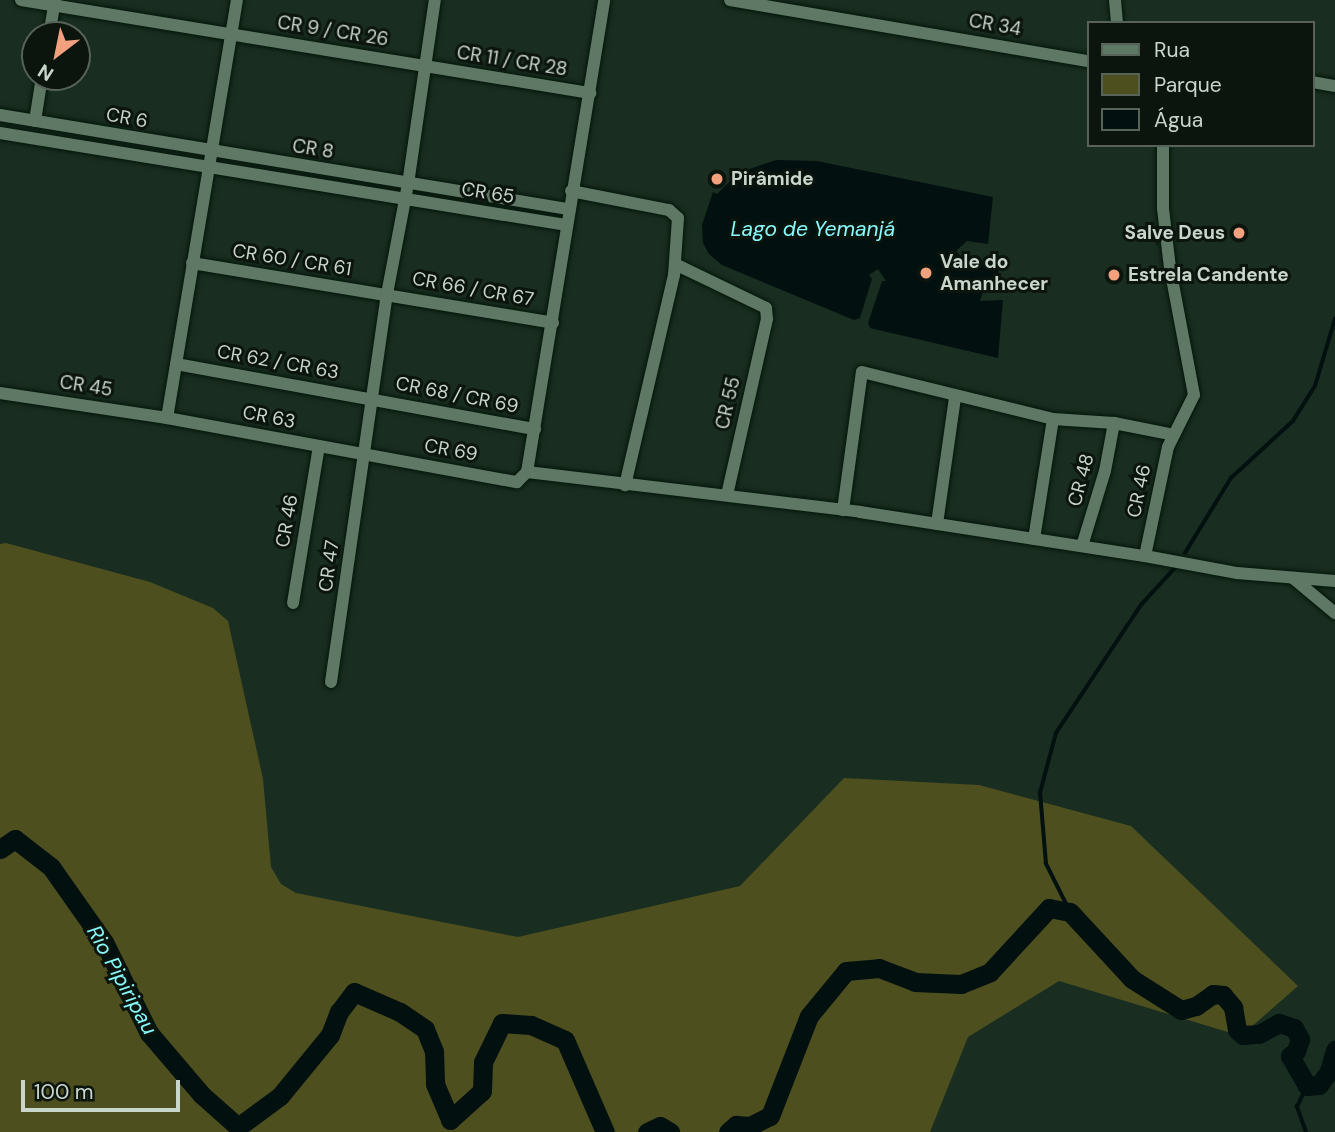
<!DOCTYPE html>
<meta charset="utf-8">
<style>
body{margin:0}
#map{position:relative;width:1335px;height:1132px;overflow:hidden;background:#192e20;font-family:"DM Sans",sans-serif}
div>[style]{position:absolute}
.green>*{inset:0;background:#4e4f1e}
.water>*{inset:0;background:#031010}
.stream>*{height:3.5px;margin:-1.75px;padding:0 1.75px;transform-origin:1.75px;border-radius:1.75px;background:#031010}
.river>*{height:19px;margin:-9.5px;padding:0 9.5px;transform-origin:9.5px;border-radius:9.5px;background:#031010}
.roads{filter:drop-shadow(0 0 2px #031609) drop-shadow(0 0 2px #031609)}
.street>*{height:12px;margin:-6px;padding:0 6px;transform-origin:6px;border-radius:6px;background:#5f7765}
.dots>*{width:19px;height:19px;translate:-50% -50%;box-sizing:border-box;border:4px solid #0b140d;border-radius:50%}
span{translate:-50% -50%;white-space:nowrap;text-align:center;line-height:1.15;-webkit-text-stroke:6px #0b140d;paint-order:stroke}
.street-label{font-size:19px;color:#c9d6cc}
.poi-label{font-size:19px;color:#c9d6cc;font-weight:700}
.left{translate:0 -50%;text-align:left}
.right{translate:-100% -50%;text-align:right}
.water-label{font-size:21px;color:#89fafc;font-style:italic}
.legend{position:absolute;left:1087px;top:21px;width:228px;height:126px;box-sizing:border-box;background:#0b140d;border:2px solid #576259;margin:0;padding:9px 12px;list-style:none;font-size:21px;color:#c9d6cc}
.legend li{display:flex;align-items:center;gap:14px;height:35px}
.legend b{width:35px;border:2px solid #576259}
.north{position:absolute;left:21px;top:21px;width:70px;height:70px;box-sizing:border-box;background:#0b140d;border:2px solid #576259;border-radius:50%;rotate:212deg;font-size:19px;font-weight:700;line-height:28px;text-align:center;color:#c9d6cc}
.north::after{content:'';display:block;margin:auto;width:24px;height:32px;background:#f2a17e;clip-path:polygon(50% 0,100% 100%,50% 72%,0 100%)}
.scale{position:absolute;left:21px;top:1080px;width:159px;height:32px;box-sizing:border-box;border:4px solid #c9d6cc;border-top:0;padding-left:9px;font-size:21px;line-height:24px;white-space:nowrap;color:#c9d6cc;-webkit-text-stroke:5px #0b140d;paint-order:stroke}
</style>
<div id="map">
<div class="green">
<div style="clip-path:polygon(6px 543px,150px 582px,213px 608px,228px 621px,263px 779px,271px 867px,281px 884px,296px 893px,518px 937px,740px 886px,844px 778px,979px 785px,1131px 826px,1298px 986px,1241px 1036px,1059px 981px,968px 1037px,930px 1132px,0 1132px,0 544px)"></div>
</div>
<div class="water">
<div style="clip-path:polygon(776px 160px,817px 161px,993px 197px,988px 244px,967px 241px,956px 251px,966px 262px,999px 268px,996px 286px,985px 286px,980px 301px,1003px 300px,998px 358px,870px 328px,868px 323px,882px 281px,886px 281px,878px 269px,869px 275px,872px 279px,860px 318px,854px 320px,722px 265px,709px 254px,703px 243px,702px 225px,713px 192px,717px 194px,738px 173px)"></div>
</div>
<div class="stream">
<div style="left:1185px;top:553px;width:88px;rotate:-58.5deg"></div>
<div style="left:1231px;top:478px;width:84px;rotate:-42.6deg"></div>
<div style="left:1293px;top:421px;width:41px;rotate:-57.8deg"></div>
<div style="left:1315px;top:386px;width:70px;rotate:-73.4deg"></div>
<div style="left:1070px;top:912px;width:54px;rotate:-116.6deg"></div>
<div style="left:1046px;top:864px;width:71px;rotate:-94.8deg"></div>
<div style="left:1040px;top:793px;width:62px;rotate:-75.1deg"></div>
<div style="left:1056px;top:733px;width:154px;rotate:-56.4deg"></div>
<div style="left:1141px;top:605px;width:49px;rotate:-47.5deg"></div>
<div style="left:1306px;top:1132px;width:27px;rotate:-110deg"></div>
<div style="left:1297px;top:1107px;width:23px;rotate:-65deg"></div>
</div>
<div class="river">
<div style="left:0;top:849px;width:18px;rotate:-34deg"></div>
<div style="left:15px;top:839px;width:46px;rotate:37.9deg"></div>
<div style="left:51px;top:867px;width:92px;rotate:54.8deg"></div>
<div style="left:104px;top:942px;width:102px;rotate:63.7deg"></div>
<div style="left:149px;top:1033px;width:82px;rotate:49.5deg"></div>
<div style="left:202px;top:1095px;width:48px;rotate:41.6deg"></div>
<div style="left:238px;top:1127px;width:52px;rotate:-36.4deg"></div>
<div style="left:280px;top:1096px;width:79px;rotate:-50.7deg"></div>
<div style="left:330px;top:1035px;width:25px;rotate:-69deg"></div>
<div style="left:339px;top:1012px;width:25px;rotate:-53deg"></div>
<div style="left:354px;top:992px;width:50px;rotate:23.5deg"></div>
<div style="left:400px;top:1012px;width:30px;rotate:34deg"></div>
<div style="left:425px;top:1029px;width:24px;rotate:68deg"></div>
<div style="left:434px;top:1051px;width:33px;rotate:88deg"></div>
<div style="left:435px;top:1084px;width:39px;rotate:67deg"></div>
<div style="left:450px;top:1120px;width:43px;rotate:-42.2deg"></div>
<div style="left:482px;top:1091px;width:29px;rotate:-88deg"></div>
<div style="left:483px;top:1062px;width:43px;rotate:-64deg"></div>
<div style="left:502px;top:1023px;width:29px;rotate:4deg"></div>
<div style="left:531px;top:1025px;width:37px;rotate:24deg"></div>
<div style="left:565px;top:1040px;width:100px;rotate:66.5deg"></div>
<div style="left:647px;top:1132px;width:14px;rotate:-25deg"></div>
<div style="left:660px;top:1126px;width:12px;rotate:31deg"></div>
<div style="left:728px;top:1132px;width:11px;rotate:-41deg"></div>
<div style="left:736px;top:1125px;width:14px;rotate:4deg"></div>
<div style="left:750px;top:1126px;width:22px;rotate:-27deg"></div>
<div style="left:770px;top:1116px;width:107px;rotate:-68.7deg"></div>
<div style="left:809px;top:1016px;width:58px;rotate:-50.6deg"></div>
<div style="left:846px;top:971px;width:33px;rotate:-5deg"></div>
<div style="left:879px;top:968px;width:39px;rotate:21deg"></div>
<div style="left:915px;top:982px;width:46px;rotate:2.5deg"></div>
<div style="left:961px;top:984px;width:31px;rotate:-22deg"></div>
<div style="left:990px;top:972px;width:87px;rotate:-47.3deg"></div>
<div style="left:1049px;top:908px;width:21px;rotate:11deg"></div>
<div style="left:1070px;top:912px;width:91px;rotate:47.2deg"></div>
<div style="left:1132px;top:979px;width:58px;rotate:32.3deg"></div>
<div style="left:1181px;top:1010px;width:16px;rotate:-15deg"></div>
<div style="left:1196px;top:1006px;width:21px;rotate:-35deg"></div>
<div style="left:1213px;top:994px;width:10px;rotate:6deg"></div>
<div style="left:1223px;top:995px;width:16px;rotate:50deg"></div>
<div style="left:1233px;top:1007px;width:23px;rotate:80deg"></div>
<div style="left:1237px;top:1030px;width:8px;rotate:40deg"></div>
<div style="left:1243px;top:1035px;width:16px;rotate:-4deg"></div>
<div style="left:1259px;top:1034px;width:23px;rotate:-29deg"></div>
<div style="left:1279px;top:1023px;width:16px;rotate:18deg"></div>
<div style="left:1294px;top:1028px;width:13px;rotate:61deg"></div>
<div style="left:1300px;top:1039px;width:13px;rotate:108deg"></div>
<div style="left:1296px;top:1051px;width:8px;rotate:140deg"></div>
<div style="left:1290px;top:1056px;width:34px;rotate:60deg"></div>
<div style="left:1307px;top:1086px;width:12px;rotate:-5deg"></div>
<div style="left:1319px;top:1085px;width:17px;rotate:-54deg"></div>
<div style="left:1329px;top:1071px;width:22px;rotate:-74deg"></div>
</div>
<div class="roads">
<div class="street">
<div style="left:21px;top:0;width:577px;rotate:9.28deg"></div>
<div style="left:730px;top:0;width:363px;rotate:9.7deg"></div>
<div style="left:1115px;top:0;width:23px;rotate:85deg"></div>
<div style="left:49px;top:35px;width:36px;rotate:-80deg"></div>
<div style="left:1312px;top:82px;width:23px;rotate:10deg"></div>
<div style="left:0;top:115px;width:576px;rotate:9.4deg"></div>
<div style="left:35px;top:121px;width:45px;rotate:-81deg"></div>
<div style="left:0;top:133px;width:573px;rotate:9.23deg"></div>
<div style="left:571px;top:191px;width:100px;rotate:11deg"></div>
<div style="left:669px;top:210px;width:12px;rotate:42deg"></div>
<div style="left:678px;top:218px;width:57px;rotate:94deg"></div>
<div style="left:674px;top:275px;width:216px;rotate:103.1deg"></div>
<div style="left:192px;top:263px;width:366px;rotate:9.4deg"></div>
<div style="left:675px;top:264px;width:101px;rotate:25.8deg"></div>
<div style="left:766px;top:308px;width:11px;rotate:85deg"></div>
<div style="left:767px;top:319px;width:180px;rotate:102.8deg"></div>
<div style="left:176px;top:364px;width:365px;rotate:10.3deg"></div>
<div style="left:0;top:393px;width:169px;rotate:8.5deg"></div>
<div style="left:167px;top:418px;width:356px;rotate:10.4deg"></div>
<div style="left:517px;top:482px;width:14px;rotate:-45deg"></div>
<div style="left:167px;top:418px;width:424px;rotate:-80.5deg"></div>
<div style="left:527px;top:472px;width:335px;rotate:6.8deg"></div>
<div style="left:860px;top:512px;width:288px;rotate:8.8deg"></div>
<div style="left:1145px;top:556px;width:94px;rotate:10.5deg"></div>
<div style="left:1237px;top:573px;width:98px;rotate:4.7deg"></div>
<div style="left:527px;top:472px;width:478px;rotate:-80.7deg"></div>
<div style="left:843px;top:510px;width:139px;rotate:-82.2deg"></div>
<div style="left:862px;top:372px;width:197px;rotate:13.8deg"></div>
<div style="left:1053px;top:419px;width:61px;rotate:3.8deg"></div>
<div style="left:1114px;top:423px;width:61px;rotate:11.3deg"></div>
<div style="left:937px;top:524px;width:128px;rotate:-81.9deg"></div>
<div style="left:1034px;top:539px;width:121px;rotate:-81deg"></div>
<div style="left:1082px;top:546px;width:78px;rotate:-73deg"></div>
<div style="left:1105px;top:471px;width:49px;rotate:-79.4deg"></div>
<div style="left:1145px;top:556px;width:111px;rotate:-78.1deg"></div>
<div style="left:1168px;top:447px;width:58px;rotate:-63.4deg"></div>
<div style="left:1194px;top:395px;width:129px;rotate:-100.7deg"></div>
<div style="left:1170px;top:268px;width:60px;rotate:-96.7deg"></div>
<div style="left:1163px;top:208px;width:63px;rotate:-90deg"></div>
<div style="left:1293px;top:578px;width:55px;rotate:39.8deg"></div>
<div style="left:293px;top:603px;width:159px;rotate:-80.6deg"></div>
<div style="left:331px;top:682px;width:392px;rotate:-81.8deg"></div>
<div style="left:387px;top:294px;width:112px;rotate:-79.2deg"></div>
<div style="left:408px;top:184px;width:186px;rotate:-81.7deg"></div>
</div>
</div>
<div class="dots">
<div style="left:717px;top:179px;background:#f2a17e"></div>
<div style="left:1239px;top:233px;background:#f2a17e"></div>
<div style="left:926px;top:273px;background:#f2a17e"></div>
<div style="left:1114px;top:275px;background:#f2a17e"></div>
</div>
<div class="street-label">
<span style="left:995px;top:25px;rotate:10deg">CR 34</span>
<span style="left:333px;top:31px;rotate:9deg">CR 9 / CR 26</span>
<span style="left:512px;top:61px;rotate:9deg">CR 11 / CR 28</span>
<span style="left:127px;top:118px;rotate:10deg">CR 6</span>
<span style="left:313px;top:149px;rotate:9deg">CR 8</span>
<span style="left:488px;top:193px;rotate:9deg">CR 65</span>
<span style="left:292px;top:260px;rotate:9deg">CR 60 / CR 61</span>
<span style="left:473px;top:289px;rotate:10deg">CR 66 / CR 67</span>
<span style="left:278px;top:362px;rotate:10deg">CR 62 / CR 63</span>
<span style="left:86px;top:386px;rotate:9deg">CR 45</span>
<span style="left:457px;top:395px;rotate:11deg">CR 68 / CR 69</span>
<span style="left:728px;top:403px;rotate:-77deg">CR 55</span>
<span style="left:269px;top:417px;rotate:11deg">CR 63</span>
<span style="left:451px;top:450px;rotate:10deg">CR 69</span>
<span style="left:1081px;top:480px;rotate:-75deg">CR 48</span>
<span style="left:1139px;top:491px;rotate:-78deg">CR 46</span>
<span style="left:287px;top:521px;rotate:-80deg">CR 46</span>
<span style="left:329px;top:566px;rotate:-82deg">CR 47</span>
</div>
<div class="poi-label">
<span class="left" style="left:731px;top:179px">Pirâmide</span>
<span class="right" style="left:1225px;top:233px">Salve Deus</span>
<span class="left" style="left:940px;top:273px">Vale do<br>Amanhecer</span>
<span class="left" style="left:1128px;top:275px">Estrela Candente</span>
</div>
<div class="water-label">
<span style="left:813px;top:229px">Lago de Yemanjá</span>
<span style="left:122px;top:980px;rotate:61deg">Rio Pipiripau</span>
</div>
<ul class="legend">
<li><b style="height:9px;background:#5f7765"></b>Rua</li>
<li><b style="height:19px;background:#4e4f1e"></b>Parque</li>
<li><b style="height:19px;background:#031010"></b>Água</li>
</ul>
<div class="north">N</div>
<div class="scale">100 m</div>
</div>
